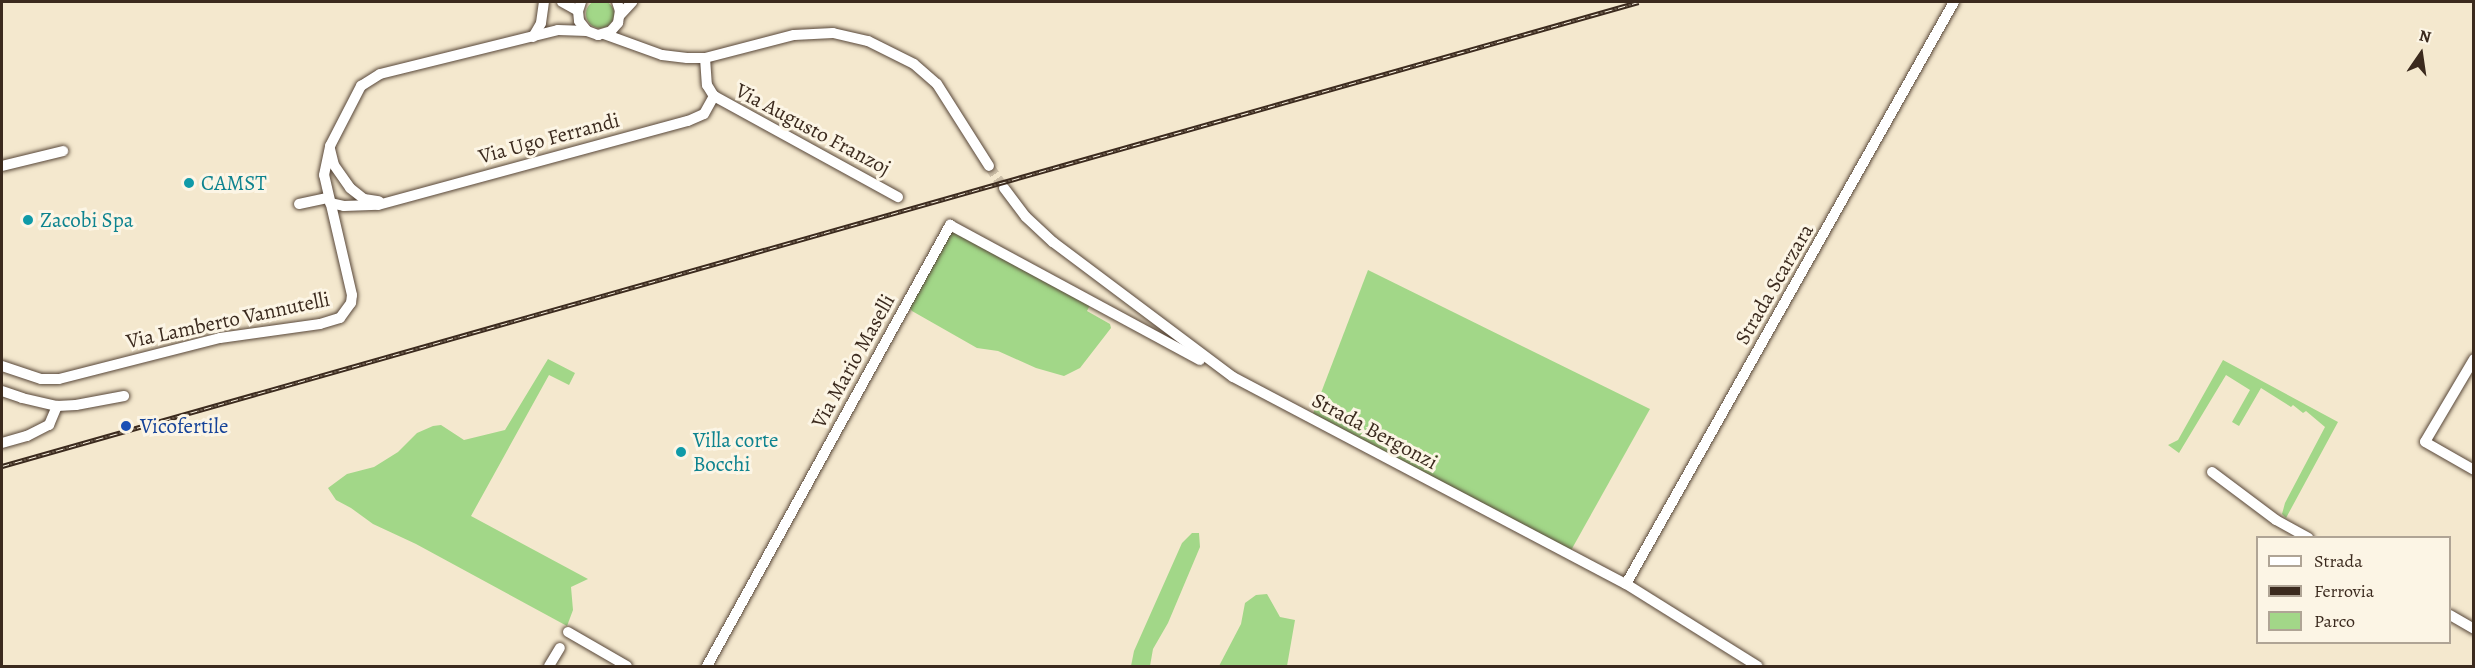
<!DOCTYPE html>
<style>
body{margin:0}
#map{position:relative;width:2475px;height:668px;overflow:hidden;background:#f4e8ce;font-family:Alegreya,serif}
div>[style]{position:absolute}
.green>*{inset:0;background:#a2d788}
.round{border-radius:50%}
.minor-tunnel>*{height:10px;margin-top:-5px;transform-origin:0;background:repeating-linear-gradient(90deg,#cfc2ab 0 10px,transparent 0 15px)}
.roads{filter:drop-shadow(0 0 2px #574638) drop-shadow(0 0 2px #574638)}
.minor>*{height:10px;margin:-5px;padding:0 5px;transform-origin:5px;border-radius:5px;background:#fff}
.rail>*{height:4.5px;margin-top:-2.25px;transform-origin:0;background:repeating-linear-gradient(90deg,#fcf5e5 0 7px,#3b2a1e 0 14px);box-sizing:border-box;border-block:2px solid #3b2a1e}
.dots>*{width:16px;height:16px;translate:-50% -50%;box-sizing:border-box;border:3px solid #fcf5e5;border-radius:50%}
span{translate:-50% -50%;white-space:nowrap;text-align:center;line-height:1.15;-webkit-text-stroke:6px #fcf5e5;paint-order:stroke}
.street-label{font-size:21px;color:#3b2a1e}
.culture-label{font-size:21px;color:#0d838f}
.left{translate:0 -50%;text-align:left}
.transit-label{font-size:21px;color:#164399}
.frame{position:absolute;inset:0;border:3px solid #3b2a1e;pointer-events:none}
.legend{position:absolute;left:2256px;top:536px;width:195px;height:108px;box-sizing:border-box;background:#fcf5e5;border:2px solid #afa495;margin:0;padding:8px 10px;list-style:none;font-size:18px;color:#3b2a1e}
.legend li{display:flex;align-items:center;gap:12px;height:30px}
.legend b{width:30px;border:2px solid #afa495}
.north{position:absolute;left:2391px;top:24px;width:60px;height:60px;-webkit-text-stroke:4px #fcf5e5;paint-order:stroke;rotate:13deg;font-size:16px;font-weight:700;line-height:24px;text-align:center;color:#3b2a1e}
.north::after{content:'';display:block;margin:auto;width:21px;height:27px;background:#3b2a1e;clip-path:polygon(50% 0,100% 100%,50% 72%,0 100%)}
</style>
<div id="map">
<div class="green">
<div class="round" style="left:586px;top:0;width:28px;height:28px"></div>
<div style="clip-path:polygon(951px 229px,1090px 305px,1087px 311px,1110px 324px,1111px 328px,1080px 368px,1064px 376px,1036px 368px,998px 351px,977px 348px,912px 311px,908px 305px)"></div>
<div style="clip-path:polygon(1368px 270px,1650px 409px,1569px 554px,1311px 419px)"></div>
<div style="clip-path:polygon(548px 359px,575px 373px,569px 385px,549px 375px,471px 516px,588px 579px,571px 587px,573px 610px,567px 626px,416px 544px,373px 524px,351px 508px,336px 500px,328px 488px,347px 474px,374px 467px,398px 452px,417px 433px,433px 426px,441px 425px,464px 440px,505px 430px)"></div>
<div style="clip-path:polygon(2223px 360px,2338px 422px,2286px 518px,2282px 514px,2285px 503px,2325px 427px,2306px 411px,2303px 413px,2293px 405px,2291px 407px,2261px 388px,2239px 426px,2232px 422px,2250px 390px,2226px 375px,2179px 453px,2168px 445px,2178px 440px)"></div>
<div style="clip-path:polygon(1192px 533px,1199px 533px,1200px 547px,1168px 623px,1153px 649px,1150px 666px,1131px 666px,1134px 651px,1182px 543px)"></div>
<div style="clip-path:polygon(1267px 594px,1280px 617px,1295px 620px,1287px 666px,1219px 666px,1241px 624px,1245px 603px,1256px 595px)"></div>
</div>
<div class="minor-tunnel">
<div style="left:989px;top:166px;width:27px;rotate:56deg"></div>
</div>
<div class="roads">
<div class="minor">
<div style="left:562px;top:2px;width:18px;rotate:29deg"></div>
<div style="left:581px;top:2px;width:9px;rotate:108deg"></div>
<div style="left:578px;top:11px;width:10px;rotate:84deg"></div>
<div style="left:579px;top:21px;width:13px;rotate:51deg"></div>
<div style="left:587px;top:31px;width:12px;rotate:20deg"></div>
<div style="left:598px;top:35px;width:14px;rotate:-17deg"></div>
<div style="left:611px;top:31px;width:11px;rotate:-49deg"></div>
<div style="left:618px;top:23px;width:12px;rotate:-81deg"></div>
<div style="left:620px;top:11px;width:9px;rotate:-108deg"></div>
<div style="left:620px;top:15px;width:18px;rotate:-47deg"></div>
<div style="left:604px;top:34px;width:62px;rotate:19.9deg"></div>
<div style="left:662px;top:55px;width:25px;rotate:7deg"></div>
<div style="left:687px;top:58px;width:18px"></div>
<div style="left:705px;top:58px;width:92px;rotate:-14.5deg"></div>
<div style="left:794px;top:35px;width:39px;rotate:-3deg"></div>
<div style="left:833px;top:33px;width:36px;rotate:13deg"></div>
<div style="left:868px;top:41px;width:51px;rotate:26.6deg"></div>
<div style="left:914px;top:64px;width:30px;rotate:41deg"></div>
<div style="left:937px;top:84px;width:97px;rotate:57.6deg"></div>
<div style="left:533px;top:37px;width:16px;rotate:-60deg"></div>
<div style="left:541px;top:23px;width:21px;rotate:-82deg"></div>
<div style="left:705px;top:58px;width:27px;rotate:86deg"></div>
<div style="left:707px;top:85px;width:13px;rotate:58deg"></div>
<div style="left:714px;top:96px;width:210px;rotate:28.8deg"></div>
<div style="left:330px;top:149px;width:16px;rotate:76deg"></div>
<div style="left:334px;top:165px;width:28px;rotate:55deg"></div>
<div style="left:350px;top:188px;width:18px;rotate:38deg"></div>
<div style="left:364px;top:199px;width:15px;rotate:8deg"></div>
<div style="left:2px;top:166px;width:63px;rotate:-13.8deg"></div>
<div style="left:1004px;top:188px;width:36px;rotate:53deg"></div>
<div style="left:1026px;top:217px;width:37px;rotate:43deg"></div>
<div style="left:1053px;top:242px;width:225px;rotate:36.9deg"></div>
<div style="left:1233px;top:377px;width:444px;rotate:27.8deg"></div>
<div style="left:1626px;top:584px;width:155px;rotate:32deg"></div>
<div style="left:330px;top:203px;width:14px;rotate:12deg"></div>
<div style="left:344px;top:206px;width:34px;rotate:-2deg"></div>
<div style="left:378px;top:205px;width:321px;rotate:-15.2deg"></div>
<div style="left:688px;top:121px;width:17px;rotate:-24deg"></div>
<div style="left:704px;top:114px;width:21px;rotate:-61deg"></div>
<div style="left:299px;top:204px;width:30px;rotate:-12deg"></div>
<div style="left:2474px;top:359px;width:96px;rotate:120.6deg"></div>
<div style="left:2425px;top:442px;width:56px;rotate:29.7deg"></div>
<div style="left:2px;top:366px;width:41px;rotate:18.4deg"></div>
<div style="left:41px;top:379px;width:18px"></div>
<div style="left:59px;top:379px;width:166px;rotate:-14.3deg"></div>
<div style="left:220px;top:338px;width:101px;rotate:-8deg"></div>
<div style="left:320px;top:324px;width:21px;rotate:-17deg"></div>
<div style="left:340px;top:318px;width:19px;rotate:-54deg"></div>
<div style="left:351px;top:303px;width:8px;rotate:-83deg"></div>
<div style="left:352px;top:295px;width:123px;rotate:-103.1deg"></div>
<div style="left:324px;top:175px;width:30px;rotate:-78deg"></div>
<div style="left:330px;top:146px;width:68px;rotate:-62.7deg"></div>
<div style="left:361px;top:86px;width:22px;rotate:-32deg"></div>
<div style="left:380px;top:74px;width:183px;rotate:-13.9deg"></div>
<div style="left:558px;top:30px;width:29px;rotate:2deg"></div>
<div style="left:2px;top:391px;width:21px;rotate:19deg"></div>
<div style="left:22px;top:398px;width:36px;rotate:13deg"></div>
<div style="left:57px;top:406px;width:19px;rotate:-3deg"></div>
<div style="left:76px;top:405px;width:49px;rotate:-10.6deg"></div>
<div style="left:2px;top:443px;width:26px;rotate:-16deg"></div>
<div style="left:27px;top:436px;width:25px;rotate:-27deg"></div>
<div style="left:49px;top:425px;width:21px;rotate:-67deg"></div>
<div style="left:2212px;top:472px;width:80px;rotate:36.9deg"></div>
<div style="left:2276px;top:520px;width:37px;rotate:29deg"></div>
<div style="left:1626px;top:584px;width:668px;rotate:-60.6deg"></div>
<div style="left:2450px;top:615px;width:28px;rotate:30deg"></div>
<div style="left:568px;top:632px;width:68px;rotate:30deg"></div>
<div style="left:549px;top:666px;width:21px;rotate:-59deg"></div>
<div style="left:707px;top:666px;width:504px;rotate:-61.14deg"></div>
<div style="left:950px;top:225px;width:284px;rotate:28.4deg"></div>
</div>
</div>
<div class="rail">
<div style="left:2px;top:466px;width:1701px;rotate:-15.83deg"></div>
</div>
<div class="dots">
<div style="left:189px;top:183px;background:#0f9aa8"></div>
<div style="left:28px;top:220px;background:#0f9aa8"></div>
<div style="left:126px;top:426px;background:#1a4fb4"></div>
<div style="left:681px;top:452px;background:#0f9aa8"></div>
</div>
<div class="street-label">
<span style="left:813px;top:129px;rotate:28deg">Via Augusto Franzoj</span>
<span style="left:549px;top:138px;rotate:-15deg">Via Ugo Ferrandi</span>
<span style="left:1774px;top:284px;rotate:-60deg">Strada Scarzara</span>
<span style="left:228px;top:320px;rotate:-12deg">Via Lamberto Vannutelli</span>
<span style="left:853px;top:361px;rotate:-61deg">Via Mario Maselli</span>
<span style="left:1375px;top:431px;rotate:28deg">Strada Bergonzi</span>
</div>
<div class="culture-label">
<span class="left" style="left:201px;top:183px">CAMST</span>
<span class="left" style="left:40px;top:220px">Zacobi Spa</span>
<span class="left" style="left:693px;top:452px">Villa corte<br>Bocchi</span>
</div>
<div class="transit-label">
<span class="left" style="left:140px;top:426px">Vicofertile</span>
</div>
<div class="frame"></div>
<ul class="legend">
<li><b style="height:8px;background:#fff"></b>Strada</li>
<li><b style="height:8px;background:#3b2a1e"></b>Ferrovia</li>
<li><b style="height:16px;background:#a2d788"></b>Parco</li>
</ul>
<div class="north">N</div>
</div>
